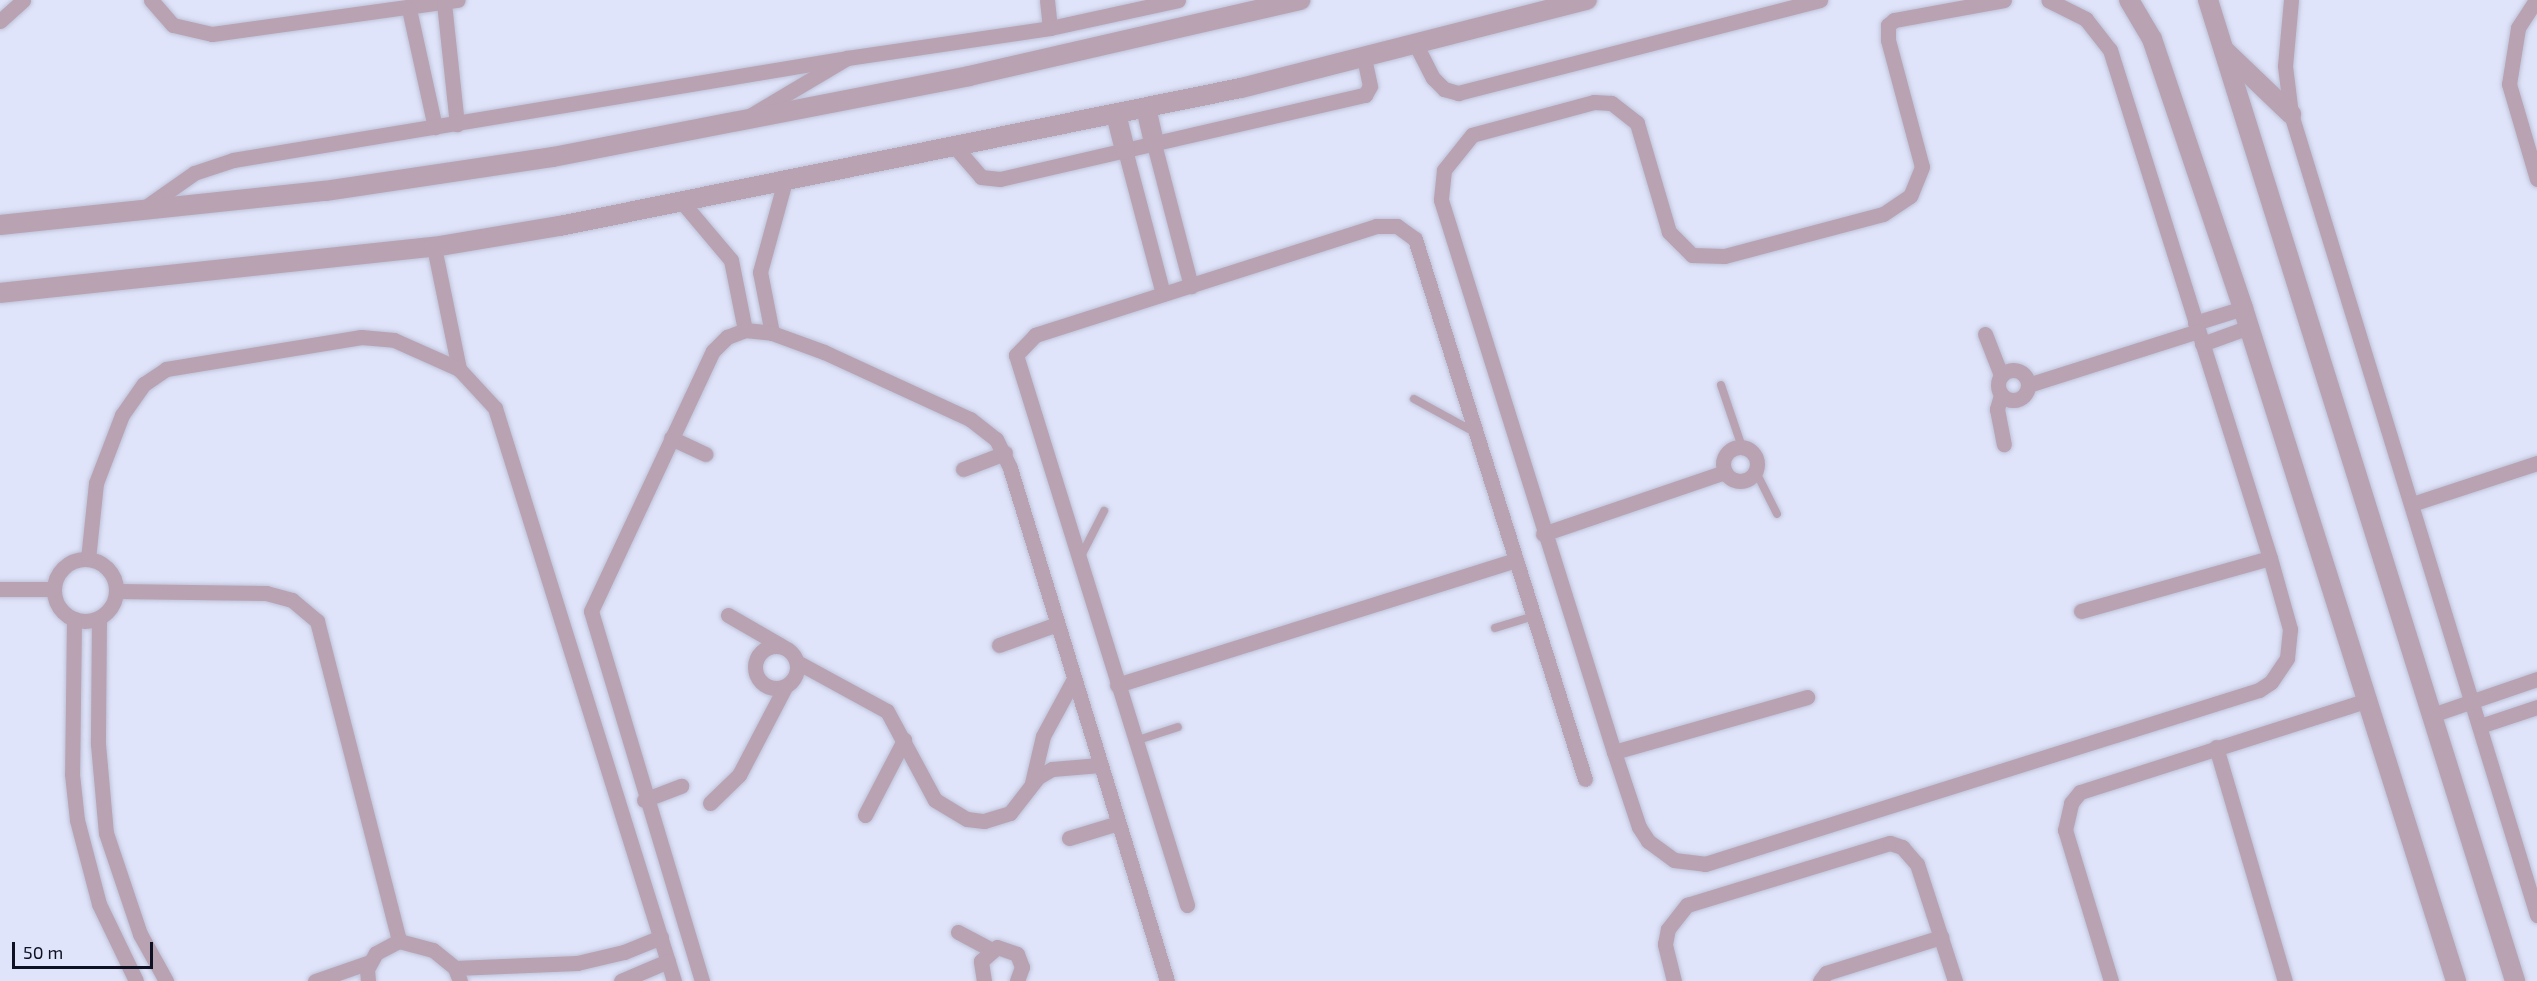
<!DOCTYPE html>
<style>
body{margin:0}
#map{position:relative;width:2537px;height:981px;overflow:hidden;background:#e0e4fa;font-family:"Exo 2",sans-serif}
div>[style]{position:absolute}
.roads{filter:drop-shadow(0 0 2px #bec2d8) drop-shadow(0 0 2px #bec2d8)}
.service>*{height:8px;margin:-4px;padding:0 4px;transform-origin:4px;border-radius:4px;background:#b9a2b2}
.minor>*{height:15px;margin:-7.5px;padding:0 7.5px;transform-origin:7.5px;border-radius:7.5px;background:#b9a2b2}
.minor>.ring{margin:-7.5px;padding:0;box-sizing:content-box;background:none;border:15px solid #b9a2b2;border-radius:50%}
.tertiary>*{height:20px;margin:-10px;padding:0 10px;transform-origin:10px;border-radius:10px;background:#b9a2b2}
span{translate:-50% -50%;white-space:nowrap;text-align:center;line-height:1.15;-webkit-text-stroke:5px #e0e4fa;paint-order:stroke}
.scale{position:absolute;left:12px;top:942px;width:141px;height:27px;box-sizing:border-box;border:3px solid #0e1023;border-top:0;padding-left:8px;font-size:18px;line-height:21px;white-space:nowrap;color:#0e1023;-webkit-text-stroke:4px #e0e4fa;paint-order:stroke}
</style>
<div id="map">
<div class="roads">
<div class="service">
<div style="left:1721px;top:385px;width:65px;rotate:71.3deg"></div>
<div style="left:1414px;top:399px;width:71px;rotate:28.7deg"></div>
<div style="left:1755px;top:470px;width:49px;rotate:63.4deg"></div>
<div style="left:1080px;top:558px;width:53px;rotate:-62.9deg"></div>
<div style="left:1495px;top:628px;width:41px;rotate:-17.1deg"></div>
<div style="left:1135px;top:741px;width:45px;rotate:-18deg"></div>
</div>
<div class="minor">
<div style="left:151px;top:0;width:33px;rotate:49deg"></div>
<div style="left:173px;top:25px;width:40px;rotate:13deg"></div>
<div style="left:212px;top:34px;width:248px;rotate:-7.9deg"></div>
<div style="left:1047px;top:0;width:28px;rotate:84deg"></div>
<div style="left:2004px;top:0;width:112px;rotate:169.7deg"></div>
<div style="left:1894px;top:20px;width:8px;rotate:140deg"></div>
<div style="left:1888px;top:25px;width:15px;rotate:90deg"></div>
<div style="left:1888px;top:40px;width:131px;rotate:75deg"></div>
<div style="left:1922px;top:167px;width:31px;rotate:112deg"></div>
<div style="left:1910px;top:196px;width:32px;rotate:146deg"></div>
<div style="left:1883px;top:214px;width:164px;rotate:165.2deg"></div>
<div style="left:1724px;top:256px;width:32px;rotate:-178deg"></div>
<div style="left:1692px;top:255px;width:33px;rotate:-135deg"></div>
<div style="left:1669px;top:232px;width:114px;rotate:-106.4deg"></div>
<div style="left:1637px;top:123px;width:33px;rotate:-142deg"></div>
<div style="left:1611px;top:103px;width:17px;rotate:-177deg"></div>
<div style="left:1594px;top:102px;width:126px;rotate:164.9deg"></div>
<div style="left:1472px;top:135px;width:45px;rotate:128.7deg"></div>
<div style="left:1444px;top:170px;width:30px;rotate:96deg"></div>
<div style="left:1441px;top:200px;width:578px;rotate:72.6deg"></div>
<div style="left:1614px;top:752px;width:79px;rotate:71.6deg"></div>
<div style="left:1639px;top:827px;width:17px;rotate:57deg"></div>
<div style="left:1648px;top:841px;width:32px;rotate:36deg"></div>
<div style="left:1674px;top:860px;width:31px;rotate:7deg"></div>
<div style="left:1705px;top:864px;width:581px;rotate:-17.44deg"></div>
<div style="left:2259px;top:690px;width:14px;rotate:-34deg"></div>
<div style="left:2271px;top:682px;width:29px;rotate:-56deg"></div>
<div style="left:2287px;top:658px;width:29px;rotate:-84deg"></div>
<div style="left:2290px;top:629px;width:74px;rotate:-105.7deg"></div>
<div style="left:2270px;top:558px;width:533px;rotate:-107.48deg"></div>
<div style="left:2110px;top:50px;width:39px;rotate:-128deg"></div>
<div style="left:2086px;top:19px;width:42px;rotate:-153.4deg"></div>
<div style="left:2291px;top:0;width:66px;rotate:95.2deg"></div>
<div style="left:2285px;top:66px;width:48px;rotate:82.9deg"></div>
<div style="left:2291px;top:114px;width:838px;rotate:72.93deg"></div>
<div style="left:2536px;top:0;width:33px;rotate:123deg"></div>
<div style="left:2518px;top:28px;width:57px;rotate:99.1deg"></div>
<div style="left:2509px;top:84px;width:99px;rotate:73.6deg"></div>
<div style="left:444px;top:3px;width:122px;rotate:83.9deg"></div>
<div style="left:409px;top:9px;width:121px;rotate:77.6deg"></div>
<div style="left:0;top:21px;width:31px;rotate:-42deg"></div>
<div style="left:1416px;top:45px;width:37px;rotate:63deg"></div>
<div style="left:1433px;top:78px;width:16px;rotate:45deg"></div>
<div style="left:1444px;top:89px;width:15px;rotate:16deg"></div>
<div style="left:1458px;top:93px;width:374px;rotate:-14.4deg"></div>
<div style="left:751px;top:115px;width:112px;rotate:-30.7deg"></div>
<div style="left:847px;top:58px;width:205px;rotate:-8.4deg"></div>
<div style="left:1050px;top:28px;width:131px;rotate:-12.3deg"></div>
<div style="left:1154px;top:144px;width:147px;rotate:75.4deg"></div>
<div style="left:956px;top:148px;width:38px;rotate:49deg"></div>
<div style="left:981px;top:177px;width:19px;rotate:6deg"></div>
<div style="left:1000px;top:179px;width:375px;rotate:-13deg"></div>
<div style="left:1365px;top:95px;width:10px;rotate:-61deg"></div>
<div style="left:1370px;top:86px;width:29px;rotate:-102deg"></div>
<div style="left:1125px;top:150px;width:149px;rotate:75.2deg"></div>
<div style="left:682px;top:202px;width:76px;rotate:49.8deg"></div>
<div style="left:731px;top:260px;width:71px;rotate:78.7deg"></div>
<div style="left:143px;top:209px;width:62px;rotate:-35.2deg"></div>
<div style="left:194px;top:173px;width:41px;rotate:-18.4deg"></div>
<div style="left:233px;top:160px;width:622px;rotate:-9.43deg"></div>
<div style="left:434px;top:247px;width:125px;rotate:78.4deg"></div>
<div style="left:2195px;top:323px;width:50px;rotate:-17.4deg"></div>
<div style="left:772px;top:333px;width:62px;rotate:-101.1deg"></div>
<div style="left:760px;top:272px;width:91px;rotate:-74.7deg"></div>
<div style="left:1985px;top:334px;width:44px;rotate:68.7deg"></div>
<div style="left:2202px;top:344px;width:50px;rotate:-19.9deg"></div>
<div class="ring" style="left:1998px;top:370px;width:15px;height:15px"></div>
<div style="left:2028px;top:385px;width:178px;rotate:-17.6deg"></div>
<div style="left:2001px;top:395px;width:15px;rotate:106deg"></div>
<div style="left:1997px;top:409px;width:36px;rotate:79deg"></div>
<div style="left:671px;top:438px;width:38px;rotate:25deg"></div>
<div class="ring" style="left:1723px;top:447px;width:19px;height:19px"></div>
<div style="left:963px;top:469px;width:45px;rotate:-20.9deg"></div>
<div style="left:2412px;top:504px;width:132px;rotate:-18.2deg"></div>
<div style="left:1543px;top:534px;width:192px;rotate:-18.8deg"></div>
<div class="ring" style="left:54px;top:559px;width:47px;height:47px"></div>
<div style="left:88px;top:559px;width:76px;rotate:-84deg"></div>
<div style="left:96px;top:483px;width:73px;rotate:-69.1deg"></div>
<div style="left:122px;top:415px;width:38px;rotate:-55deg"></div>
<div style="left:144px;top:384px;width:27px;rotate:-34deg"></div>
<div style="left:166px;top:369px;width:198px;rotate:-9.3deg"></div>
<div style="left:361px;top:337px;width:33px;rotate:5deg"></div>
<div style="left:394px;top:340px;width:71px;rotate:24deg"></div>
<div style="left:459px;top:369px;width:53px;rotate:47.3deg"></div>
<div style="left:495px;top:408px;width:600px;rotate:72.65deg"></div>
<div style="left:0;top:589px;width:53px"></div>
<div style="left:116px;top:591px;width:150px;rotate:0.8deg"></div>
<div style="left:266px;top:593px;width:27px;rotate:15deg"></div>
<div style="left:292px;top:600px;width:33px;rotate:40deg"></div>
<div style="left:317px;top:621px;width:330px;rotate:75.6deg"></div>
<div style="left:2081px;top:611px;width:196px;rotate:-15.7deg"></div>
<div style="left:728px;top:615px;width:62px;rotate:29.9deg"></div>
<div style="left:99px;top:618px;width:126px;rotate:90.5deg"></div>
<div style="left:98px;top:744px;width:89px;rotate:84.9deg"></div>
<div style="left:106px;top:833px;width:107px;rotate:71.4deg"></div>
<div style="left:140px;top:934px;width:54px;rotate:61deg"></div>
<div style="left:74px;top:619px;width:155px;rotate:90.7deg"></div>
<div style="left:72px;top:774px;width:46px;rotate:83.8deg"></div>
<div style="left:77px;top:820px;width:87px;rotate:75.3deg"></div>
<div style="left:99px;top:904px;width:85px;rotate:64.3deg"></div>
<div style="left:999px;top:645px;width:62px;rotate:-19.9deg"></div>
<div class="ring" style="left:755px;top:646px;width:27px;height:27px"></div>
<div style="left:797px;top:662px;width:102px;rotate:28.6deg"></div>
<div style="left:887px;top:711px;width:101px;rotate:61.7deg"></div>
<div style="left:935px;top:800px;width:37px;rotate:31deg"></div>
<div style="left:967px;top:819px;width:17px;rotate:7deg"></div>
<div style="left:984px;top:821px;width:27px;rotate:-17deg"></div>
<div style="left:1010px;top:813px;width:46px;rotate:-52.1deg"></div>
<div style="left:1038px;top:777px;width:16px;rotate:-30deg"></div>
<div style="left:1052px;top:769px;width:48px;rotate:-4.8deg"></div>
<div style="left:1117px;top:685px;width:418px;rotate:-17.4deg"></div>
<div style="left:2432px;top:715px;width:111px;rotate:-18.9deg"></div>
<div style="left:2480px;top:726px;width:60px;rotate:-18.4deg"></div>
<div style="left:2216px;top:747px;width:244px;rotate:73.6deg"></div>
<div style="left:1614px;top:752px;width:201px;rotate:-15.9deg"></div>
<div style="left:1032px;top:783px;width:48px;rotate:-76.8deg"></div>
<div style="left:1043px;top:736px;width:65px;rotate:-61.5deg"></div>
<div style="left:644px;top:800px;width:40px;rotate:-21deg"></div>
<div style="left:710px;top:803px;width:40px;rotate:-44deg"></div>
<div style="left:739px;top:775px;width:99px;rotate:-62.4deg"></div>
<div style="left:865px;top:815px;width:85px;rotate:-62.5deg"></div>
<div style="left:1069px;top:838px;width:51px;rotate:-17deg"></div>
<div style="left:1187px;top:905px;width:576px;rotate:-107.27deg"></div>
<div style="left:1016px;top:355px;width:28px;rotate:-46deg"></div>
<div style="left:1035px;top:335px;width:358px;rotate:-17.7deg"></div>
<div style="left:1376px;top:226px;width:21px"></div>
<div style="left:1397px;top:226px;width:22px;rotate:36deg"></div>
<div style="left:1415px;top:239px;width:566px;rotate:72.53deg"></div>
<div style="left:958px;top:932px;width:36px;rotate:28deg"></div>
<div style="left:455px;top:968px;width:122px;rotate:-2.3deg"></div>
<div style="left:577px;top:963px;width:48px;rotate:-13.2deg"></div>
<div style="left:624px;top:952px;width:40px;rotate:-22deg"></div>
<div style="left:315px;top:981px;width:58px;rotate:-19.1deg"></div>
<div style="left:368px;top:981px;width:12px;rotate:-95deg"></div>
<div style="left:367px;top:969px;width:18px;rotate:-61deg"></div>
<div style="left:376px;top:953px;width:26px;rotate:-28deg"></div>
<div style="left:399px;top:941px;width:35px;rotate:15deg"></div>
<div style="left:433px;top:950px;width:28px;rotate:39deg"></div>
<div style="left:455px;top:968px;width:14px;rotate:69deg"></div>
<div style="left:621px;top:981px;width:51px;rotate:-23.1deg"></div>
<div style="left:702px;top:981px;width:386px;rotate:-106.7deg"></div>
<div style="left:591px;top:611px;width:287px;rotate:-64.9deg"></div>
<div style="left:713px;top:351px;width:20px;rotate:-45deg"></div>
<div style="left:727px;top:337px;width:19px;rotate:-21deg"></div>
<div style="left:745px;top:330px;width:27px;rotate:6deg"></div>
<div style="left:772px;top:333px;width:55px;rotate:20.1deg"></div>
<div style="left:824px;top:352px;width:161px;rotate:24.7deg"></div>
<div style="left:970px;top:419px;width:33px;rotate:38deg"></div>
<div style="left:996px;top:439px;width:32px;rotate:64deg"></div>
<div style="left:1010px;top:468px;width:536px;rotate:72.98deg"></div>
<div style="left:984px;top:981px;width:20px;rotate:-99deg"></div>
<div style="left:981px;top:961px;width:21px;rotate:-41deg"></div>
<div style="left:997px;top:947px;width:21px;rotate:19deg"></div>
<div style="left:1017px;top:954px;width:14px;rotate:69deg"></div>
<div style="left:1022px;top:967px;width:15px;rotate:110deg"></div>
<div style="left:1674px;top:981px;width:38px;rotate:-104deg"></div>
<div style="left:1665px;top:944px;width:15px;rotate:-79deg"></div>
<div style="left:1668px;top:929px;width:31px;rotate:-52deg"></div>
<div style="left:1687px;top:905px;width:212px;rotate:-17deg"></div>
<div style="left:1890px;top:843px;width:13px;rotate:18deg"></div>
<div style="left:1902px;top:847px;width:23px;rotate:49deg"></div>
<div style="left:1917px;top:864px;width:123px;rotate:72deg"></div>
<div style="left:1820px;top:981px;width:10px;rotate:-53deg"></div>
<div style="left:1826px;top:973px;width:121px;rotate:-17.4deg"></div>
<div style="left:2111px;top:981px;width:158px;rotate:-106.9deg"></div>
<div style="left:2065px;top:830px;width:28px;rotate:-77deg"></div>
<div style="left:2071px;top:803px;width:14px;rotate:-51deg"></div>
<div style="left:2080px;top:792px;width:300px;rotate:-17.7deg"></div>
</div>
<div class="tertiary">
<div style="left:2129px;top:0;width:45px;rotate:59.5deg"></div>
<div style="left:2152px;top:39px;width:284px;rotate:71.3deg"></div>
<div style="left:2243px;top:308px;width:706px;rotate:72.44deg"></div>
<div style="left:2208px;top:0;width:1028px;rotate:72.62deg"></div>
<div style="left:2224px;top:50px;width:93px;rotate:43.7deg"></div>
<div style="left:1146px;top:108px;width:37px;rotate:77deg"></div>
<div style="left:1116px;top:114px;width:37px;rotate:76deg"></div>
<div style="left:0;top:225px;width:327px;rotate:-6deg"></div>
<div style="left:325px;top:191px;width:231px;rotate:-8.5deg"></div>
<div style="left:553px;top:157px;width:424px;rotate:-11deg"></div>
<div style="left:969px;top:76px;width:340px;rotate:-12.9deg"></div>
<div style="left:0;top:293px;width:436px;rotate:-6.1deg"></div>
<div style="left:434px;top:247px;width:128px;rotate:-9.5deg"></div>
<div style="left:560px;top:226px;width:695px;rotate:-11.46deg"></div>
<div style="left:1241px;top:88px;width:357px;rotate:-14.3deg"></div>
</div>
</div>
<div class="scale">50 m</div>
</div>
